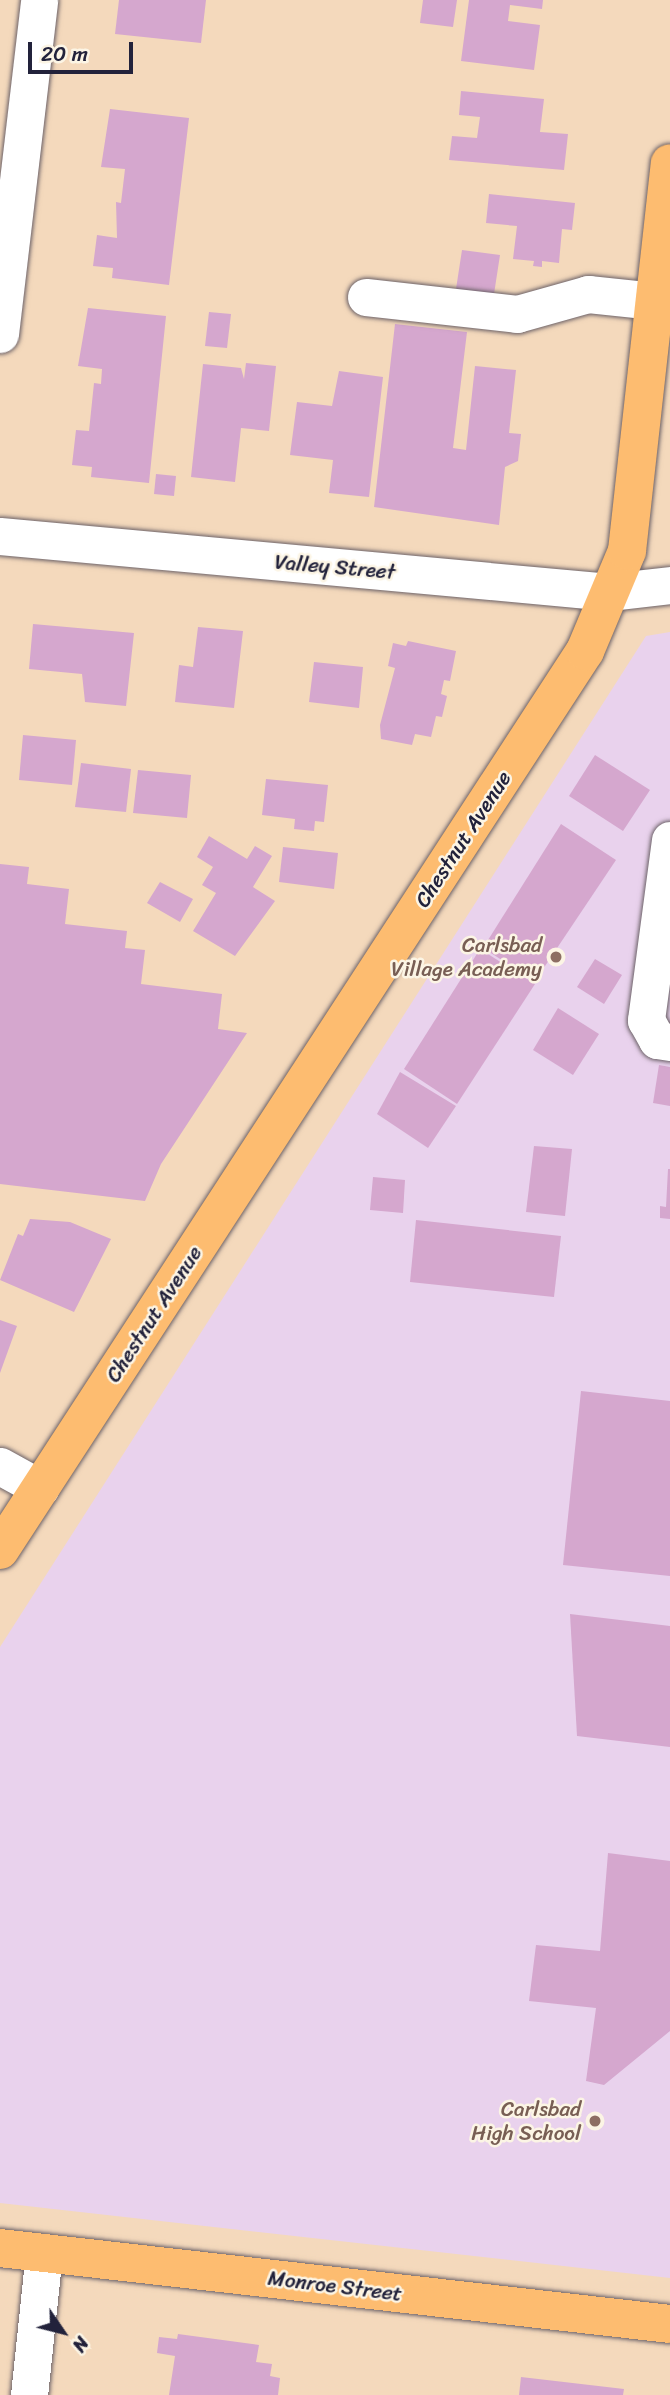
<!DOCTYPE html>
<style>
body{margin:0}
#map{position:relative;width:670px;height:2395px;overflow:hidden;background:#f4d9bc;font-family:Sriracha,sans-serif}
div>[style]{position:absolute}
.built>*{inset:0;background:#e9d2ed}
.building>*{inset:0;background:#d5a7ce}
.roads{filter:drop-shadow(0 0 2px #6c6268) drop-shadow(0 0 2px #6c6268)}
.minor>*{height:37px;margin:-18.5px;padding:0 18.5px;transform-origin:18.5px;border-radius:18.5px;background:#fff}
.major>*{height:38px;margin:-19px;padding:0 19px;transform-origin:19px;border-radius:19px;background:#fdbc70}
.dots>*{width:19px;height:19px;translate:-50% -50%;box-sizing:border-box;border:4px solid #fcf5e5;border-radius:50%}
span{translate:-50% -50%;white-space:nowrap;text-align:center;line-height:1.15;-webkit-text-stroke:5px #fcf5e5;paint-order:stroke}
.street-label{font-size:21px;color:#22223b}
.education-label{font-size:21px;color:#785e54}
.right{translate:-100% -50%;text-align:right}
.north{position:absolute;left:28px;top:2297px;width:70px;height:70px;-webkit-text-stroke:5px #fcf5e5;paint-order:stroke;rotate:125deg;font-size:19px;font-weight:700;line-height:28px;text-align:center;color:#22223b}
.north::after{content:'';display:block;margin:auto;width:24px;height:32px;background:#22223b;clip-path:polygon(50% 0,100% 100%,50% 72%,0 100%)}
.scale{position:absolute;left:28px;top:42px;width:105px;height:32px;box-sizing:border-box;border:4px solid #22223b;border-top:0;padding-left:9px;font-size:21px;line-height:24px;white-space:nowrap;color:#22223b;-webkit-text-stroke:5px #fcf5e5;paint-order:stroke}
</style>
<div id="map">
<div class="built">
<div style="clip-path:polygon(670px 632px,670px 2278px,0 2203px,0 1647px,646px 636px)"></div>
</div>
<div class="building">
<div style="clip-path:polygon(119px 0,206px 0,201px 43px,115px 34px)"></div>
<div style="clip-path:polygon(423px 0,457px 0,453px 27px,420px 23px)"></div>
<div style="clip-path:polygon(469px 0,543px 0,542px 9px,510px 5px,508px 21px,540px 25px,534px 70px,461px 61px)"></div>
<div style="clip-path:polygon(461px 91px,544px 99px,540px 132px,568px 134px,564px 170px,449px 160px,452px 136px,477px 138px,480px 117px,459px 115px)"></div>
<div style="clip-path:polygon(110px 109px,189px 118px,169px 285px,112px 278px,113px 268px,93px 266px,97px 235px,117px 238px,116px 202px,121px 203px,125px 169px,101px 167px)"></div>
<div style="clip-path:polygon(489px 194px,575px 203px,572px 230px,562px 229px,559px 263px,542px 261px,542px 267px,533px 266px,534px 261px,513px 259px,517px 226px,486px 223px)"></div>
<div style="clip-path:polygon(462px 250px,500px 255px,494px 294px,456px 289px)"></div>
<div style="clip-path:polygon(88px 308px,166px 316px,149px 483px,91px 477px,92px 467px,72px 465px,76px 430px,89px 431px,94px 383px,101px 384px,102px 369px,78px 366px)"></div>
<div style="clip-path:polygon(209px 312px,231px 314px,227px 348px,205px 346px)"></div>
<div style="clip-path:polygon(395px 324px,467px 332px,453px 448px,466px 450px,475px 366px,516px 370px,509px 433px,521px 434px,518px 461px,505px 467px,499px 525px,374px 507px)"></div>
<div style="clip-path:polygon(246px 363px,276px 366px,269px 431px,241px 428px,235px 482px,191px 477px,203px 364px,241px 368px,244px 379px)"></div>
<div style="clip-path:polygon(339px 371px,383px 377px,369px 497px,329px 493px,333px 460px,290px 455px,297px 402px,332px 406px)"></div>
<div style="clip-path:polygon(156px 474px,176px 476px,174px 496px,154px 494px)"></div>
<div style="clip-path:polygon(33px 624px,134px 633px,126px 706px,85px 702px,82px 674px,29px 669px)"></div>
<div style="clip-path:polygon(198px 627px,243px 631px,234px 708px,175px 702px,179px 665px,193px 667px)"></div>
<div style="clip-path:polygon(408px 641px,456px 651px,450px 681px,444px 680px,441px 694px,447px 696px,442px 717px,436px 716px,431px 737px,415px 734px,412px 745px,381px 739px,380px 725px,395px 668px,388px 666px,393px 643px,406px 646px)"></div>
<div style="clip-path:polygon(314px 662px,363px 667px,359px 708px,309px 702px)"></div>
<div style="clip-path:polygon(23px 735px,76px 740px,72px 785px,19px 780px)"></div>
<div style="clip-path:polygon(595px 755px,650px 790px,623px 831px,569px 796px)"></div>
<div style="clip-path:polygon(81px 763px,131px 769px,126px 812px,75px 807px)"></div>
<div style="clip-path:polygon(138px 770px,191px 775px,187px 818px,133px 813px)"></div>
<div style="clip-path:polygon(266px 779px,328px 785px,324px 822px,315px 821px,314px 831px,294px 829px,295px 819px,262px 815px)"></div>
<div style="clip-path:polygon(561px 824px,616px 860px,535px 981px,483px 948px)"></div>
<div style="clip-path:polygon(209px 836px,247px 859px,255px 846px,272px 856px,253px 887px,275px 901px,235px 956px,193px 931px,216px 893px,202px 885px,213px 867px,197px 857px)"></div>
<div style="clip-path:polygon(283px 847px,338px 853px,334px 889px,279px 882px)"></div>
<div style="clip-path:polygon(0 864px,29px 867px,27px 884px,69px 889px,65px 924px,127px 931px,125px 948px,145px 950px,141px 984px,222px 994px,218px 1029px,247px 1033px,161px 1164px,145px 1201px,0 1184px)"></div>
<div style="clip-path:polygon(160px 882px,193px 899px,180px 922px,147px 903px)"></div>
<div style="clip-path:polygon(480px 949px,535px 984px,457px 1104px,404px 1069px)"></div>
<div style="clip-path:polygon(595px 959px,622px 975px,604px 1004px,577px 987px)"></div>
<div style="clip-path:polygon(558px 1008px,599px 1034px,573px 1075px,533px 1050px)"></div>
<div style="clip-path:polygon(659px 1065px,670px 1067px,670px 1106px,653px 1103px)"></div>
<div style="clip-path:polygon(400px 1072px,456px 1106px,428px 1148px,377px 1114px)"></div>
<div style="clip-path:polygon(534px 1146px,572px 1149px,565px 1216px,526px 1212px)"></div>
<div style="clip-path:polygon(668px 1169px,670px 1169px,670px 1219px,660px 1218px,660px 1206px,666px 1207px)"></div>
<div style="clip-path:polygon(373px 1177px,405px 1180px,403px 1213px,370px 1210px)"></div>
<div style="clip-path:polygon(30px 1219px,70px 1222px,111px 1239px,74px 1312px,0 1280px,18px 1234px,23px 1236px)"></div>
<div style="clip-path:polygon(416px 1220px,561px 1236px,554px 1297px,410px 1282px)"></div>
<div style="clip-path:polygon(0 1320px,17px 1326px,0 1373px)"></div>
<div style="clip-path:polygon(581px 1391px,670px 1401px,670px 1576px,563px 1565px)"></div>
<div style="clip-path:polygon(570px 1614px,670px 1626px,670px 1747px,577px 1736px)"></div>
<div style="clip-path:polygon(608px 1853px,670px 1861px,670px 2031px,604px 2085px,586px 2081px,596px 2008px,529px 2001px,536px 1945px,600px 1951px)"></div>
<div style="clip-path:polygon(178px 2334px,259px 2345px,256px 2362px,272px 2364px,270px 2376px,280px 2378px,278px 2395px,169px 2395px,175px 2356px,157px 2353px,159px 2337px,177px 2339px)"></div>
<div style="clip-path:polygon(521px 2377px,624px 2389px,623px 2395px,519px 2395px)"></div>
</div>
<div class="roads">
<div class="minor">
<div style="left:366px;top:297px;width:152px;rotate:6.4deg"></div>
<div style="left:517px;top:314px;width:74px;rotate:-15.7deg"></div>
<div style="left:588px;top:294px;width:67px;rotate:6deg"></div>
<div style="left:0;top:334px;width:336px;rotate:-83.3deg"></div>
<div style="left:0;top:536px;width:612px;rotate:5.25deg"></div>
<div style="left:609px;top:592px;width:61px;rotate:-6.5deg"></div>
<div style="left:670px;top:840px;width:182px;rotate:97.6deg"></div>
<div style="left:646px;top:1020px;width:23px;rotate:61deg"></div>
<div style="left:657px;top:1040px;width:13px;rotate:9deg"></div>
<div style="left:0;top:1466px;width:46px;rotate:28.8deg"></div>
<div style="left:29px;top:2395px;width:143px;rotate:-84deg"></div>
</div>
<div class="major">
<div style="left:0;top:1550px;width:1073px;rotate:-56.95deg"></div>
<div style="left:585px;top:651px;width:108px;rotate:-67.2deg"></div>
<div style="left:627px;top:551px;width:390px;rotate:-83.7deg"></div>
<div style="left:0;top:2248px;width:674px;rotate:6.47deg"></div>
</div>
</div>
<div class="dots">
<div style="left:556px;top:957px;background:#8d6e63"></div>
<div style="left:595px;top:2121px;background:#8d6e63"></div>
</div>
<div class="street-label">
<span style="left:335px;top:567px;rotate:5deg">Valley Street</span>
<span style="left:463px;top:839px;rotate:-57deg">Chestnut Avenue</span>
<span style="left:154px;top:1314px;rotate:-57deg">Chestnut Avenue</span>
<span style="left:335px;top:2286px;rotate:7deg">Monroe Street</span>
</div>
<div class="education-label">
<span class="right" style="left:542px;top:957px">Carlsbad<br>Village Academy</span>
<span class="right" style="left:581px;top:2121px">Carlsbad<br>High School</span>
</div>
<div class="north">N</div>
<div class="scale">20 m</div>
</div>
